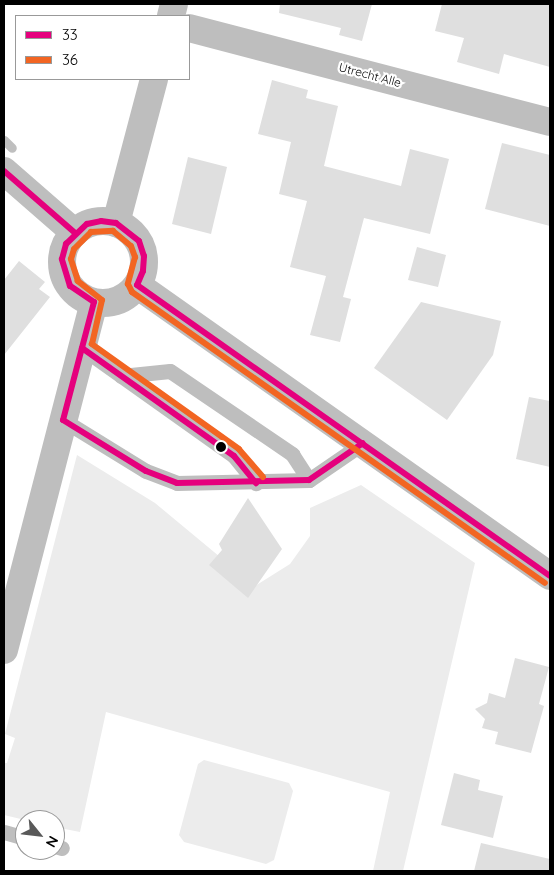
<!DOCTYPE html>
<style>
body{margin:0}
#map{position:relative;width:554px;height:875px;overflow:hidden;background:#fff;font-family:Quicksand,sans-serif}
div>[style]{position:absolute}
.green>*{inset:0;background:#ececec}
.stream>*{height:9px;margin:-4.5px;padding:0 4.5px;transform-origin:4.5px;border-radius:4.5px;background:#bfbfbf}
.building>*{inset:0;background:#dfdfdf}
.service>*{height:15px;margin:-7.5px;padding:0 7.5px;transform-origin:7.5px;border-radius:7.5px;background:#bebebe}
.minor>*{height:28px;margin:-14px;padding:0 14px;transform-origin:14px;border-radius:14px;background:#bebebe}
.tertiary>*{height:28px;margin:-14px;padding:0 14px;transform-origin:14px;border-radius:14px;background:#bebebe}
.tertiary>.ring{margin:-14px;padding:0;box-sizing:content-box;background:none;border:28px solid #bebebe;border-radius:50%}
.bus-1>*{height:6px;margin:-3px;padding:0 3px;transform-origin:3px;border-radius:3px;background:#e5007d}
.bus-2>*{height:6px;margin:-3px;padding:0 3px;transform-origin:3px;border-radius:3px;background:#f26522}
.dots>*{width:14px;height:14px;translate:-50% -50%;box-sizing:border-box;border:2px solid #fff;border-radius:50%}
span{translate:-50% -50%;white-space:nowrap;text-align:center;line-height:1.15;-webkit-text-stroke:4.5px #fff;paint-order:stroke}
.street-label{font-size:12px;color:#000}
.frame{position:absolute;inset:0;border:5px solid #000;pointer-events:none}
.legend{position:absolute;left:15px;top:15px;width:175px;height:65px;box-sizing:border-box;background:#fff;border:1px solid #999;margin:0;padding:6px 9px;list-style:none;font-size:15px;color:#000}
.legend li{display:flex;align-items:center;gap:10px;height:25px}
.legend b{width:25px;border:1px solid #999}
.north{position:absolute;left:15px;top:810px;width:50px;height:50px;box-sizing:border-box;background:#fff;border:1px solid #999;border-radius:50%;rotate:119deg;font-size:14px;font-weight:700;line-height:20px;text-align:center;color:#000}
.north::after{content:'';display:block;margin:auto;width:18px;height:22px;background:#595959;clip-path:polygon(50% 0,100% 100%,50% 72%,0 100%)}
</style>
<div id="map">
<div class="green">
<div style="clip-path:polygon(77px 455px,155px 503px,255px 586px,290px 564px,310px 536px,310px 508px,361px 485px,475px 563px,403px 871px,373px 871px,390px 792px,106px 712px,80px 832px,55px 827px,55px 820px,25px 820px,4px 815px,4px 763px,7px 763px,15px 738px,5px 734px)"></div>
<div style="clip-path:polygon(204px 760px,289px 783px,293px 791px,274px 860px,266px 864px,184px 842px,179px 835px,198px 764px)"></div>
</div>
<div class="stream">
<div style="left:4px;top:140px;width:11px;rotate:45deg"></div>
</div>
<div class="building">
<div style="clip-path:polygon(280px 4px,372px 4px,362px 41px,339px 35px,341px 28px,279px 13px)"></div>
<div style="clip-path:polygon(442px 4px,550px 4px,550px 67px,504px 54px,499px 74px,457px 62px,464px 38px,435px 31px)"></div>
<div style="clip-path:polygon(272px 80px,308px 90px,306px 98px,338px 106px,324px 166px,401px 186px,410px 149px,449px 159px,430px 234px,364px 218px,343px 297px,351px 299px,340px 342px,310px 335px,326px 276px,290px 267px,307px 201px,279px 194px,291px 142px,258px 134px)"></div>
<div style="clip-path:polygon(502px 143px,550px 155px,550px 226px,485px 209px)"></div>
<div style="clip-path:polygon(188px 157px,227px 167px,211px 234px,172px 224px)"></div>
<div style="clip-path:polygon(417px 247px,446px 255px,438px 287px,408px 280px)"></div>
<div style="clip-path:polygon(19px 261px,45px 282px,39px 289px,50px 297px,4px 355px,4px 280px)"></div>
<div style="clip-path:polygon(421px 302px,501px 321px,493px 355px,447px 420px,374px 368px)"></div>
<div style="clip-path:polygon(529px 397px,550px 401px,550px 467px,516px 459px)"></div>
<div style="clip-path:polygon(248px 498px,282px 549px,248px 598px,209px 565px,222px 550px,219px 544px)"></div>
<div style="clip-path:polygon(515px 658px,549px 667px,539px 704px,544px 706px,531px 753px,495px 744px,498px 732px,482px 728px,485px 719px,475px 709px,487px 703px,489px 693px,505px 698px)"></div>
<div style="clip-path:polygon(454px 773px,480px 780px,478px 790px,503px 796px,493px 838px,441px 825px)"></div>
<div style="clip-path:polygon(481px 843px,550px 859px,550px 871px,474px 871px)"></div>
</div>
<div class="service">
<div style="left:82px;top:348px;width:186px;rotate:35.4deg"></div>
<div style="left:234px;top:456px;width:35px;rotate:51deg"></div>
<div style="left:121px;top:376px;width:49px;rotate:-5.8deg"></div>
<div style="left:170px;top:371px;width:148px;rotate:34.2deg"></div>
<div style="left:292px;top:454px;width:31px;rotate:57deg"></div>
<div style="left:63px;top:420px;width:97px;rotate:31.6deg"></div>
<div style="left:146px;top:471px;width:33px;rotate:21deg"></div>
<div style="left:177px;top:483px;width:132px;rotate:-1.3deg"></div>
<div style="left:309px;top:480px;width:65px;rotate:-34.4deg"></div>
<div style="left:4px;top:832px;width:22px;rotate:16deg"></div>
<div style="left:55px;top:846px;width:7px;rotate:16deg"></div>
</div>
<div class="minor">
<div style="left:189px;top:28px;width:373px;rotate:14.6deg"></div>
</div>
<div class="tertiary">
<div style="left:171px;top:16px;width:12px;rotate:-76deg"></div>
<div style="left:4px;top:171px;width:94px;rotate:41.1deg"></div>
<div class="ring" style="left:62px;top:221px;width:54px;height:54px"></div>
<div style="left:116px;top:223px;width:149px;rotate:-75.2deg"></div>
<div style="left:137px;top:285px;width:505px;rotate:35.17deg"></div>
<div style="left:4px;top:650px;width:359px;rotate:-75.5deg"></div>
</div>
<div class="bus-1">
<div style="left:4px;top:171px;width:94px;rotate:41.1deg"></div>
<div style="left:94px;top:302px;width:29px;rotate:-146deg"></div>
<div style="left:70px;top:286px;width:28px;rotate:-107deg"></div>
<div style="left:62px;top:259px;width:16px;rotate:-75deg"></div>
<div style="left:66px;top:244px;width:29px;rotate:-44deg"></div>
<div style="left:87px;top:224px;width:14px;rotate:-12deg"></div>
<div style="left:101px;top:221px;width:15px;rotate:8deg"></div>
<div style="left:116px;top:223px;width:29px;rotate:38deg"></div>
<div style="left:139px;top:241px;width:16px;rotate:72deg"></div>
<div style="left:144px;top:256px;width:15px;rotate:94deg"></div>
<div style="left:143px;top:271px;width:15px;rotate:113deg"></div>
<div style="left:137px;top:285px;width:505px;rotate:35.17deg"></div>
<div style="left:94px;top:302px;width:122px;rotate:104.7deg"></div>
<div style="left:63px;top:420px;width:97px;rotate:31.6deg"></div>
<div style="left:146px;top:471px;width:33px;rotate:21deg"></div>
<div style="left:177px;top:483px;width:132px;rotate:-1.3deg"></div>
<div style="left:309px;top:480px;width:65px;rotate:-34.4deg"></div>
<div style="left:82px;top:348px;width:186px;rotate:35.4deg"></div>
<div style="left:234px;top:456px;width:35px;rotate:51deg"></div>
</div>
<div class="bus-2">
<div style="left:263px;top:477px;width:37px;rotate:-131deg"></div>
<div style="left:239px;top:449px;width:181px;rotate:-144.5deg"></div>
<div style="left:92px;top:344px;width:45px;rotate:-77.2deg"></div>
<div style="left:102px;top:300px;width:31px;rotate:-142deg"></div>
<div style="left:78px;top:281px;width:23px;rotate:-108deg"></div>
<div style="left:71px;top:259px;width:10px;rotate:-73deg"></div>
<div style="left:74px;top:249px;width:24px;rotate:-45deg"></div>
<div style="left:91px;top:232px;width:22px;rotate:-3deg"></div>
<div style="left:113px;top:231px;width:23px;rotate:40deg"></div>
<div style="left:131px;top:246px;width:12px;rotate:70deg"></div>
<div style="left:135px;top:257px;width:28px;rotate:105deg"></div>
<div style="left:128px;top:284px;width:9px;rotate:63deg"></div>
<div style="left:132px;top:292px;width:505px;rotate:35.17deg"></div>
</div>
<div class="dots">
<div style="left:221px;top:447px;background:#000"></div>
</div>
<div class="street-label">
<span style="left:370px;top:75px;rotate:15deg">Utrecht Alle</span>
</div>
<div class="frame"></div>
<ul class="legend">
<li><b style="height:6px;background:#e5007d"></b>33</li>
<li><b style="height:6px;background:#f26522"></b>36</li>
</ul>
<div class="north">N</div>
</div>
